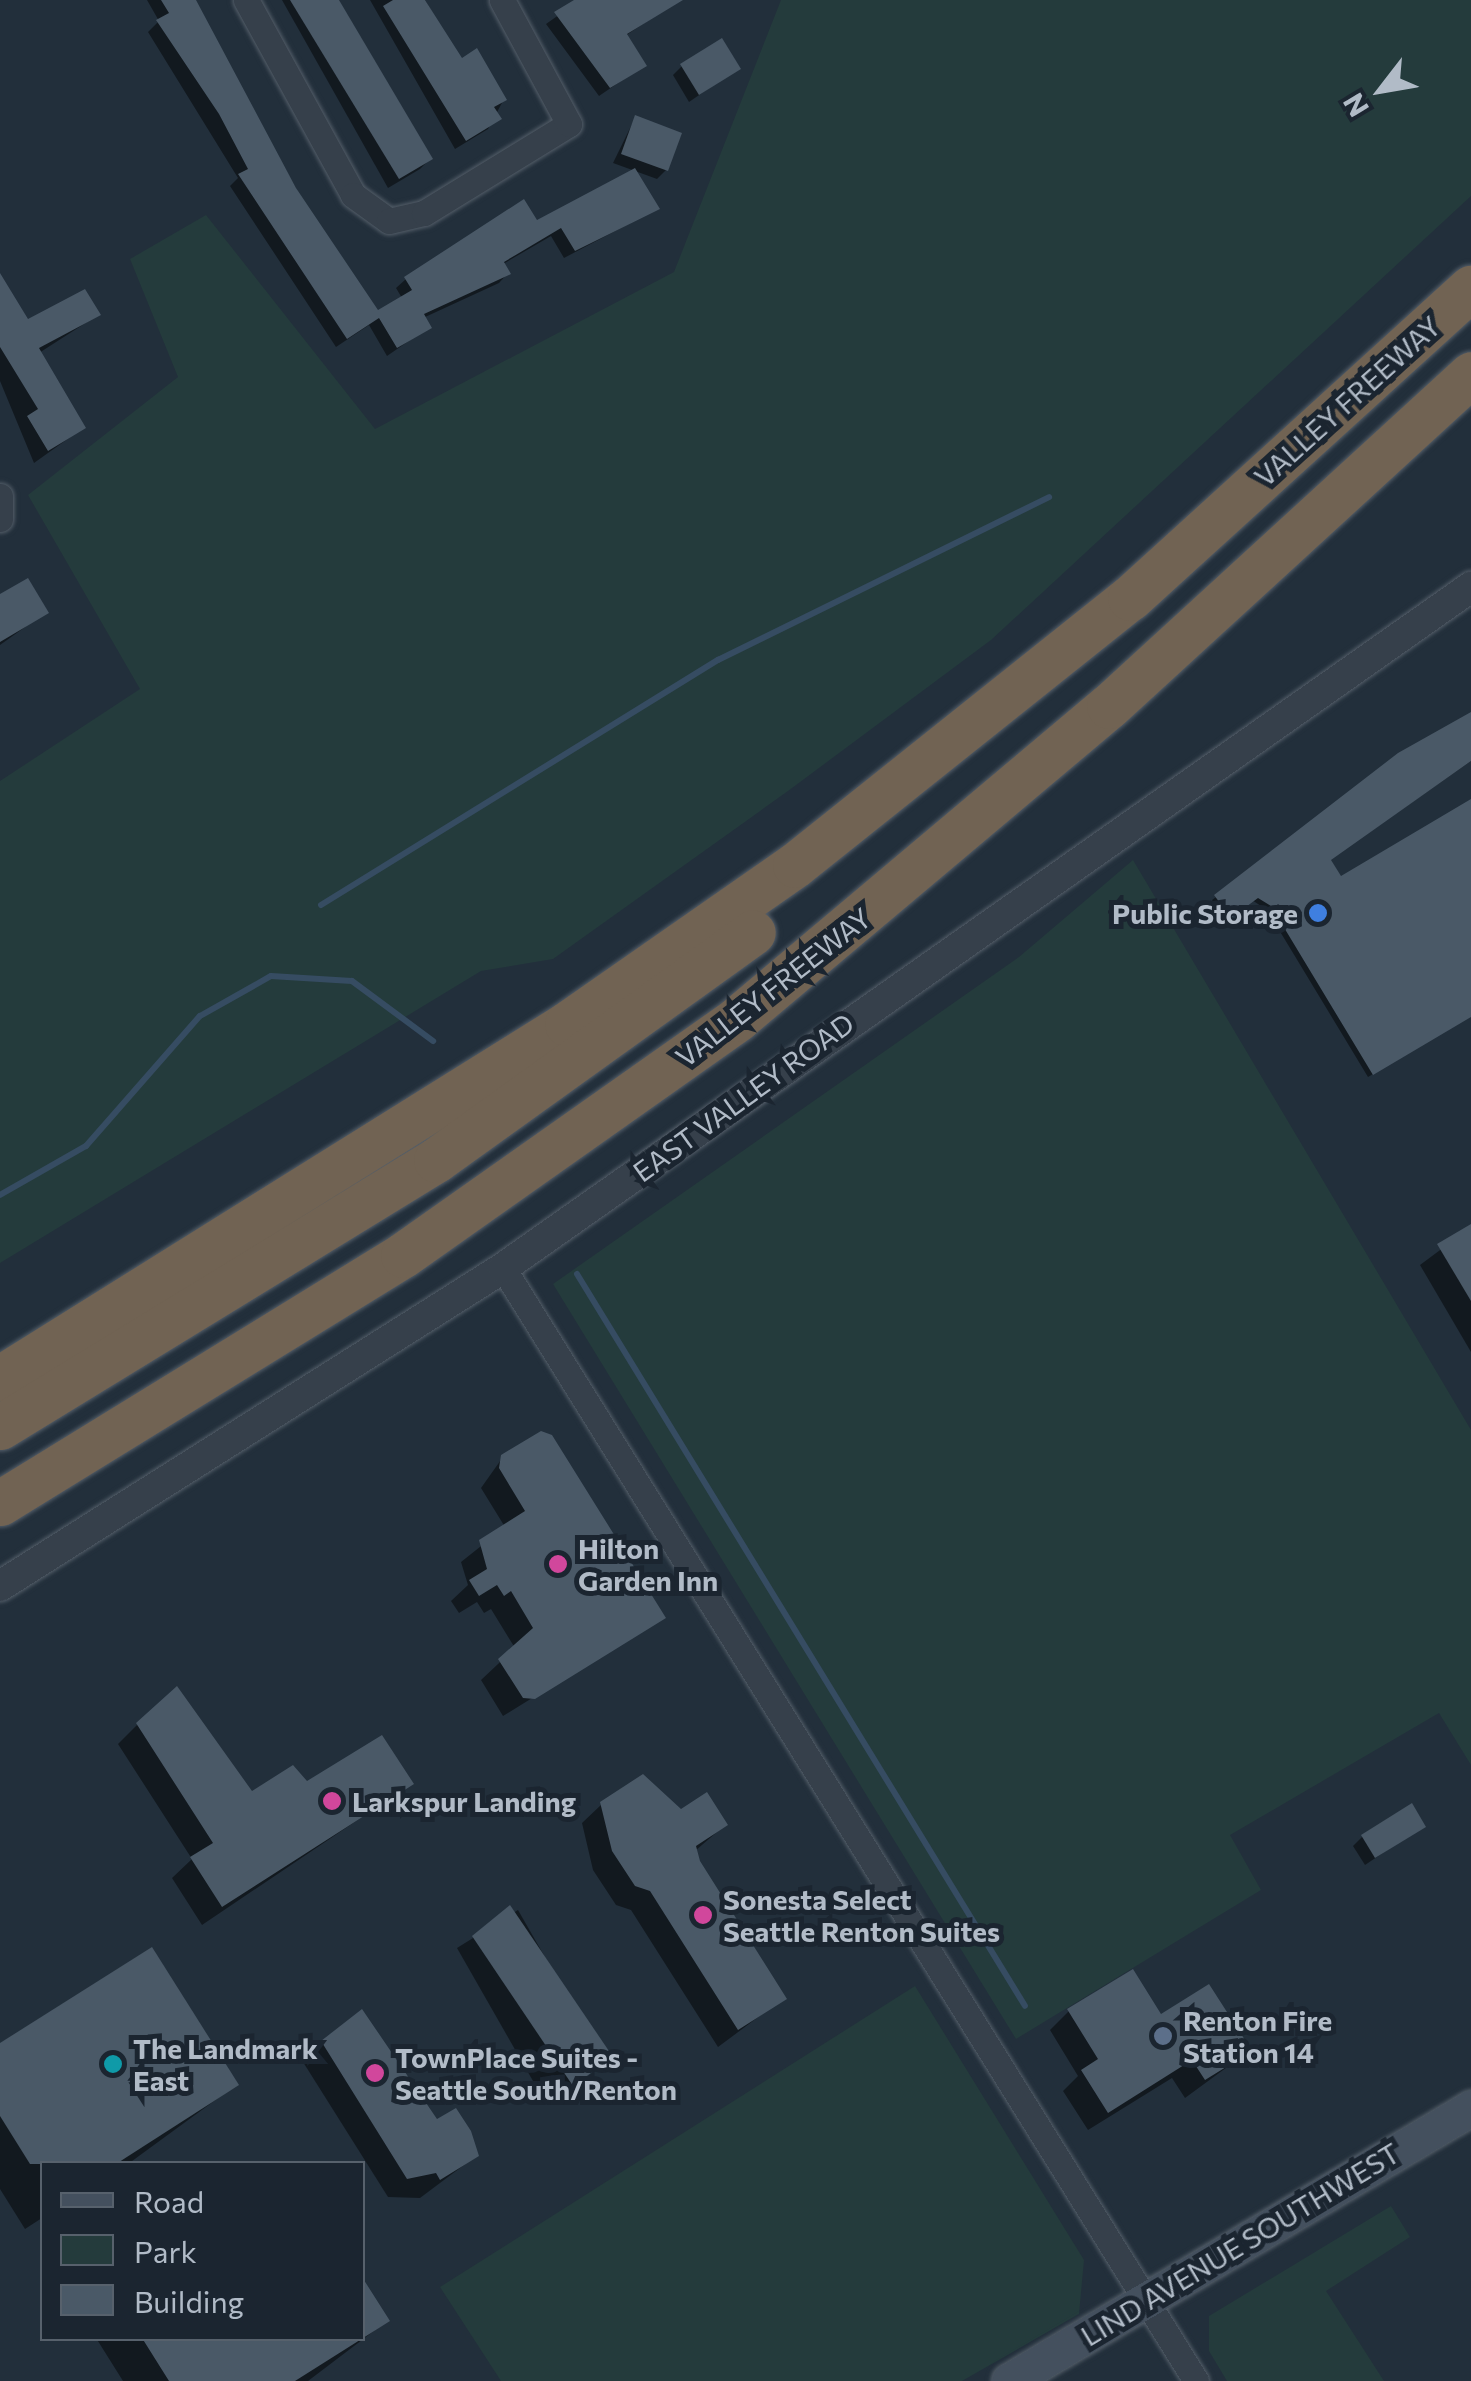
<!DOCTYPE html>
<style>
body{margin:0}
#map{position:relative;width:1471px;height:2381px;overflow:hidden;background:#222f3b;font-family:Commissioner,sans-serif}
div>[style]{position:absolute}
.green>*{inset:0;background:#243b3c}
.shadow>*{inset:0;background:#0007}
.stream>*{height:6px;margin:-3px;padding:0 3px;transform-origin:3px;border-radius:3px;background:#364c62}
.building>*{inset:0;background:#4a5967}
.roads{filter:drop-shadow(0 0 2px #545e69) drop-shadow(0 0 2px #545e69)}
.minor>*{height:25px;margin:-12.5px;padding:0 12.5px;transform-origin:12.5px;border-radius:12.5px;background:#36404b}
.tertiary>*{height:30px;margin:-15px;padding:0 15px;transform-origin:15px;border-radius:15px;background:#36404b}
.secondary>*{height:35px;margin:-17.5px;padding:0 17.5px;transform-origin:17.5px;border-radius:17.5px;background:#44505e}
.motorway>*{height:45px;margin:-22.5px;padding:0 22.5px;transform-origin:22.5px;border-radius:22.5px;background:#716353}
.dots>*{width:28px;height:28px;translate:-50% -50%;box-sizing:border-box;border:5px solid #1b2530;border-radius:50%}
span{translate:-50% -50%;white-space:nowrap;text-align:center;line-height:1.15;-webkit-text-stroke:10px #1b2530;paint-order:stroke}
.street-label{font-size:28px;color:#b1bbc7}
.poi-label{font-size:28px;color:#b1bbc7;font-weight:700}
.right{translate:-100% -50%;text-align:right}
.left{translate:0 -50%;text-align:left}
.legend{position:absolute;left:40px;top:2161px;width:325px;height:180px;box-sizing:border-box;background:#1b2530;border:2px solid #57616c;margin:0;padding:12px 18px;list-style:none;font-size:30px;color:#b1bbc7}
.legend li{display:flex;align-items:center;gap:20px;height:50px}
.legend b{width:50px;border:2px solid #57616c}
.north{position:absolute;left:1331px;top:40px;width:100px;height:100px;-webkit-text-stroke:8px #1b2530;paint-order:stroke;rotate:239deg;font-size:28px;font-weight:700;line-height:40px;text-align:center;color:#b1bbc7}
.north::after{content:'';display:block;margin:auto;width:35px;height:45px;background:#b1bbc7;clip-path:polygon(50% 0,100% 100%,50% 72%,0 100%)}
</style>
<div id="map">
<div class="green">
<div style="clip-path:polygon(781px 0,1471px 0,1471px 196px,991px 640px,788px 791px,553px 959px,481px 971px,0 1263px,0 781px,140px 689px,28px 495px,178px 377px,130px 259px,206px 215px,375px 429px,674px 272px)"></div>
<div style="clip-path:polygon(1133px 860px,1471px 1430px,1471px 1765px,1439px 1713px,1230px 1835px,1261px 1890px,1016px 2039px,553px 1284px,1019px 957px)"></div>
<div style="clip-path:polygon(915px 1986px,1084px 2260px,1079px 2314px,962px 2381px,501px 2381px,440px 2287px)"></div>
<div style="clip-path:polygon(1391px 2206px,1410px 2237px,1326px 2291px,1384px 2381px,1227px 2381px,1209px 2351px,1209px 2316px)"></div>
</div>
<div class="shadow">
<div style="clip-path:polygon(147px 0,192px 0,325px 241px,378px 313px,402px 298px,396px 288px,406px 279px,536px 223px,657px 209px,564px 258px,551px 236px,503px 264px,508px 273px,499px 283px,423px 318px,429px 327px,387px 356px,369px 325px,336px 347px,230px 186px,238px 178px,148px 32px,159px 21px)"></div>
<div style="clip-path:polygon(282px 0,336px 0,430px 159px,420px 169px,388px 188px)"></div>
<div style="clip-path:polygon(370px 0,425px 0,461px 61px,504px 99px,488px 129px,455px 149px)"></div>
<div style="clip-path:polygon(580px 0,679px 0,625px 36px,643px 66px,599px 96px,546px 24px)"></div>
<div style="clip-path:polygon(682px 66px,737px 69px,689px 102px,673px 75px)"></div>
<div style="clip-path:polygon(635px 118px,666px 170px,657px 179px,613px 163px)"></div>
<div style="clip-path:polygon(0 277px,27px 322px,98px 315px,39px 353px,83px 428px,34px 463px,0 381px)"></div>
<div style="clip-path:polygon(0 597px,46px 612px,0 645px)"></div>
<div style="clip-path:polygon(1471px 714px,1471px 761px,1328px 861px,1341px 879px,1471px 802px,1471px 1016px,1368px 1077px,1267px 910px,1252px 900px,1227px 920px,1212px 900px)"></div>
<div style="clip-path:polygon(1471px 1227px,1471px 1352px,1420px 1265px)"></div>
<div style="clip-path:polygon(503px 1457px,663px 1617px,503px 1716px,481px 1680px,515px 1648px,491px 1609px,484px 1613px,477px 1602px,459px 1613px,451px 1601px,468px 1585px,461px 1562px,505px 1527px,481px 1488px)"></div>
<div style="clip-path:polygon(137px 1725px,251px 1795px,307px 1784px,411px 1784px,202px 1925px,172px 1878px,192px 1859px,118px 1744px)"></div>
<div style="clip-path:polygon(602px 1804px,725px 1825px,695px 1851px,698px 1862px,784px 1998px,718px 2047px,631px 1910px,616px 1905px,593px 1870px,582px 1823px)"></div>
<div style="clip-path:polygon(1423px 1826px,1365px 1865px,1353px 1846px,1362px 1837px)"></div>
<div style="clip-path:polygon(518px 1910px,604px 2060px,545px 2102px,457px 1948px)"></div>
<div style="clip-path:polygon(1069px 2011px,1160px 2017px,1249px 2051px,1185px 2098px,1172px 2078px,1088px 2130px,1063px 2091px,1078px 2076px,1050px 2030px)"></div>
<div style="clip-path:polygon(322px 2043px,437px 2123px,476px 2156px,420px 2198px,388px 2197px,303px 2062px)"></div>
<div style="clip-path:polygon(0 2046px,236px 2085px,128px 2164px,42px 2164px,42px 2218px,25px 2229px,0 2189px)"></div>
<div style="clip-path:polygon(362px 2282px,387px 2321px,308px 2381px,123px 2381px,96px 2338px,362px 2338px)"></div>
</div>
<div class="stream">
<div style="left:321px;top:905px;width:467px;rotate:-31.7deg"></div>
<div style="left:718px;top:660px;width:369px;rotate:-26.2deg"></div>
<div style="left:0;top:1195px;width:99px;rotate:-29.7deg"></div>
<div style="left:86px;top:1146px;width:173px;rotate:-48.8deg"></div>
<div style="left:200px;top:1016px;width:81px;rotate:-29.4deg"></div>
<div style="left:271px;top:976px;width:81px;rotate:3.5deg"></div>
<div style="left:352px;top:981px;width:101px;rotate:36.5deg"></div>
<div style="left:577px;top:1274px;width:858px;rotate:58.53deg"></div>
</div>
<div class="building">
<div style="clip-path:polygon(161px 0,196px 0,296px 188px,378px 310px,412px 290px,404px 277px,524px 199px,537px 220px,635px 168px,660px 209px,575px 251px,561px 228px,504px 262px,511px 274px,424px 314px,432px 328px,397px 348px,379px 318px,347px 339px,238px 174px,248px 169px,219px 114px,156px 20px,169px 13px)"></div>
<div style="clip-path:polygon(290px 0,339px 0,433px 159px,399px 179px)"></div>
<div style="clip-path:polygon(393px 0,425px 0,462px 58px,477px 48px,507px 100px,494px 107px,502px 119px,466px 141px,383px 6px)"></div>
<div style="clip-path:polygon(574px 0,683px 0,627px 34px,647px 66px,610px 88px,554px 12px)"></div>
<div style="clip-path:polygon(722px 38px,741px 69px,699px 95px,680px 64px)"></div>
<div style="clip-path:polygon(635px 115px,682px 133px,668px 171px,621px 154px)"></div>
<div style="clip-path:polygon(0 273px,28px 319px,85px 289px,101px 315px,39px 348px,86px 428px,48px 451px,27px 416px,38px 409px,0 347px)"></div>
<div style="clip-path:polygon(28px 578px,49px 613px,0 642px,0 594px)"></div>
<div style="clip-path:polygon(1471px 712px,1471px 761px,1331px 860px,1341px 876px,1471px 799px,1471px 1017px,1373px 1075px,1271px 906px,1258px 898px,1231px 918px,1214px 895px,1398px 753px)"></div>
<div style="clip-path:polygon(1471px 1224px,1471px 1301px,1437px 1244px)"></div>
<div style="clip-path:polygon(541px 1431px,552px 1435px,666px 1618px,535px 1699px,523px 1698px,498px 1659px,533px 1628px,511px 1591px,504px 1596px,497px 1585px,479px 1596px,469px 1580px,487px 1569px,479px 1540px,525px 1511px,499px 1468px,501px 1455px)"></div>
<div style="clip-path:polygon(177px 1686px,252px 1791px,293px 1765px,307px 1781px,382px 1735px,414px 1784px,222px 1907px,190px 1857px,213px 1843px,136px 1723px)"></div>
<div style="clip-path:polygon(643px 1774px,681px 1809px,707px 1792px,728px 1825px,696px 1846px,700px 1861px,787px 1999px,738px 2030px,650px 1891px,635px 1886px,612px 1851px,600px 1802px)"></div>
<div style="clip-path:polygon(1412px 1803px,1426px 1827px,1375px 1858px,1361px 1835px)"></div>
<div style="clip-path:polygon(510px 1905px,613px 2057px,573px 2086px,472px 1936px)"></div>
<div style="clip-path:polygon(152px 1947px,239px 2085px,116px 2164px,30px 2164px,0 2116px,0 2043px)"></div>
<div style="clip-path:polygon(1133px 1969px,1161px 2014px,1209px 1984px,1252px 2051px,1205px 2080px,1192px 2060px,1108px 2113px,1081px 2070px,1098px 2059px,1067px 2009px)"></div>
<div style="clip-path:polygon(362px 2009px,437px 2119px,456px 2108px,471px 2131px,479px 2156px,440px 2180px,436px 2173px,407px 2179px,321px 2041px)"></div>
<div style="clip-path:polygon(362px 2277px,390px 2321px,295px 2381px,169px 2381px,142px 2338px,362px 2338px)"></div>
</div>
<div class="roads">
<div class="minor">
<div style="left:246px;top:0;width:222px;rotate:61.2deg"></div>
<div style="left:353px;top:195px;width:44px;rotate:35.8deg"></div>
<div style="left:389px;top:221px;width:36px;rotate:-13deg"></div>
<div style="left:424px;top:213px;width:170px;rotate:-31.5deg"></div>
<div style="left:569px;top:124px;width:141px;rotate:-118.4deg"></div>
<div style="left:0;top:496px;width:23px;rotate:90deg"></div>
<div style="left:503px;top:1268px;width:1311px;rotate:58.09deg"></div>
</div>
<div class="tertiary">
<div style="left:0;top:1586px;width:595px;rotate:-32.3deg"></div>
<div style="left:503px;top:1268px;width:1184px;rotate:-35.13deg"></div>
</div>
<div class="secondary">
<div style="left:1009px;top:2381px;width:537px;rotate:-30.58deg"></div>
</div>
<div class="motorway">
<div style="left:0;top:1378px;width:668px;rotate:-31.98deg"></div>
<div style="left:567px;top:1024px;width:278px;rotate:-34.9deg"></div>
<div style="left:795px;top:865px;width:428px;rotate:-38.6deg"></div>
<div style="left:1130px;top:598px;width:461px;rotate:-42.3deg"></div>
<div style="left:0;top:1427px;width:511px;rotate:-31.48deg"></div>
<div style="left:436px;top:1160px;width:390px;rotate:-35.7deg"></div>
<div style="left:0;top:1503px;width:473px;rotate:-31.6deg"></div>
<div style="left:403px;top:1255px;width:409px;rotate:-35.2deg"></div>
<div style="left:737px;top:1019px;width:486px;rotate:-40.1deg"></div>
<div style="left:1109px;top:706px;width:491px;rotate:-42.5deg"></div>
</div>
</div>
<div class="dots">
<div style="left:1318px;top:913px;background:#3f7fe0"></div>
<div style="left:558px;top:1564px;background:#d1479c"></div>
<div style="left:332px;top:1801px;background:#d1479c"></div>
<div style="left:703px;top:1915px;background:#d1479c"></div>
<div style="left:1163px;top:2036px;background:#5c6f8a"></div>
<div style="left:113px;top:2064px;background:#0f9aa8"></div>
<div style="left:375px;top:2073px;background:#d1479c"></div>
</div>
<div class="street-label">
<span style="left:1347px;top:401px;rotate:-42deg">VALLEY FREEWAY</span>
<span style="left:773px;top:987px;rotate:-38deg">VALLEY FREEWAY</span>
<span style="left:743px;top:1097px;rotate:-36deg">EAST VALLEY ROAD</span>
<span style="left:1240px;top:2244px;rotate:-31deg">LIND AVENUE SOUTHWEST</span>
</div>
<div class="poi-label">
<span class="right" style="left:1298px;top:913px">Public Storage</span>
<span class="left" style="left:578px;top:1564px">Hilton<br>Garden Inn</span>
<span class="left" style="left:352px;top:1801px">Larkspur Landing</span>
<span class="left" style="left:723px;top:1915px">Sonesta Select<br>Seattle Renton Suites</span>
<span class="left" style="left:1183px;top:2036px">Renton Fire<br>Station 14</span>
<span class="left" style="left:133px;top:2064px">The Landmark<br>East</span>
<span class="left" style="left:395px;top:2073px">TownPlace Suites -<br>Seattle South/Renton</span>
</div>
<ul class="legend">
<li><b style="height:12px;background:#44505e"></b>Road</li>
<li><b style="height:28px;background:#243b3c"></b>Park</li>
<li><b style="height:28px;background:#4a5967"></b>Building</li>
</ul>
<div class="north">N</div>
</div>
